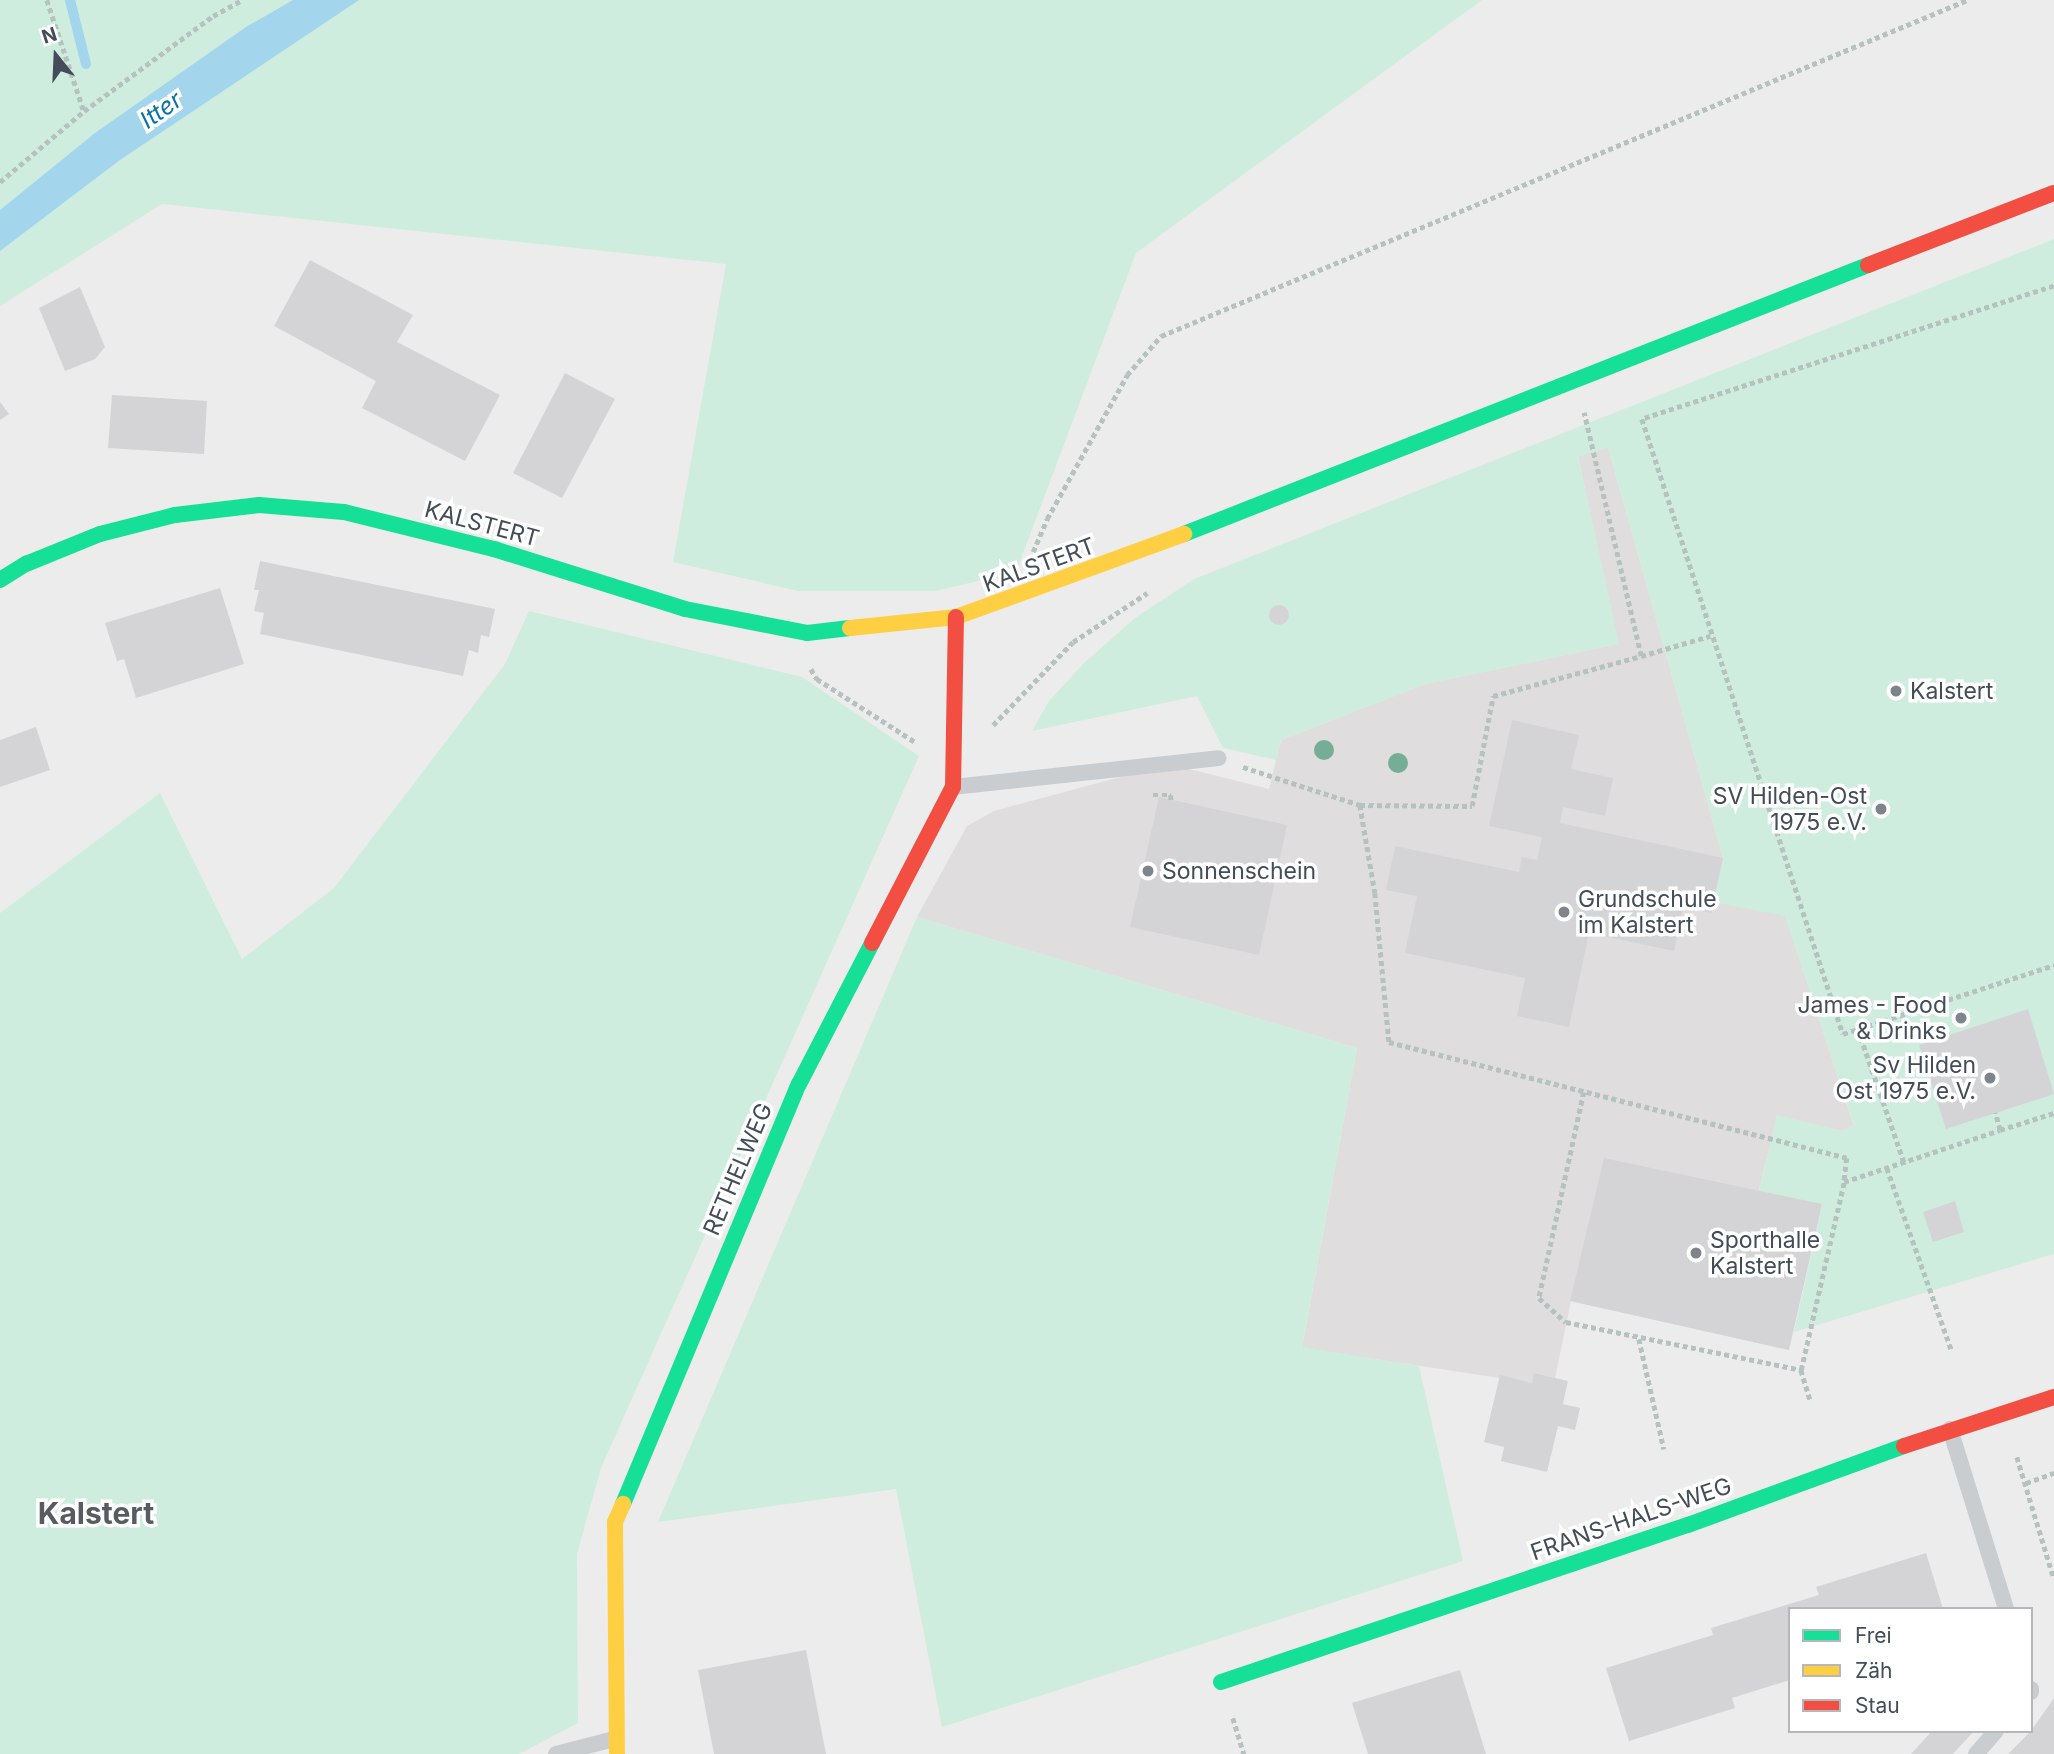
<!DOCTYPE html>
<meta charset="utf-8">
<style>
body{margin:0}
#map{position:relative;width:2054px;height:1754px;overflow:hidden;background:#edecec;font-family:Inter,sans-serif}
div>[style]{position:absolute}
.education>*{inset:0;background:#dfddde}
.green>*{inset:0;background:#cfedde}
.water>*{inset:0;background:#a3d5ec}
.stream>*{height:10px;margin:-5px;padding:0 5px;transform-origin:5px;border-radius:5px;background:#a3d5ec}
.building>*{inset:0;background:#d4d4d7}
.round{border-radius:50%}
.path>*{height:4.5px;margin-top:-2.25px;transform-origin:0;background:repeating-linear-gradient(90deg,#b6c2c0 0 5px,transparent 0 8.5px)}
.lane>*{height:16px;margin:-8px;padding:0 8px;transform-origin:8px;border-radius:8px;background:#cacdd0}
.fast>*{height:16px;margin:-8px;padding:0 8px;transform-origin:8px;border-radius:8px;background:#16e098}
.slow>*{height:16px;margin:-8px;padding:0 8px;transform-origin:8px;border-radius:8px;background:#ffcf43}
.jam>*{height:16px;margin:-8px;padding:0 8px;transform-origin:8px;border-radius:8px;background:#f24e42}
.trees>*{width:20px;height:20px;margin:-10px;border-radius:50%;background:#76ad97}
.dots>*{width:19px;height:19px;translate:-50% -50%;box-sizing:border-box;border:4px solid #fff;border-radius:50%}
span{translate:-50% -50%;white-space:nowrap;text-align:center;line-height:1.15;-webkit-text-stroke:7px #fff;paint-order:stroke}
.street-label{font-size:23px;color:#434c58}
.poi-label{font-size:23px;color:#434c58}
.left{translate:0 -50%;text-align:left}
.right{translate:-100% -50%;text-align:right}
.water-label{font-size:24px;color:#0a73a5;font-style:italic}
.district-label{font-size:30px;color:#585b60;font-weight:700}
.legend{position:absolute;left:1788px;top:1607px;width:245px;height:126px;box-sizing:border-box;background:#fff;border:2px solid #b4b7bc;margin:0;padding:9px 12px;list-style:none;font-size:21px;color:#434c58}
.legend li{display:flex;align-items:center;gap:14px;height:35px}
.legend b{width:35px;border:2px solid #b4b7bc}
.north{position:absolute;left:21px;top:21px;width:70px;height:70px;-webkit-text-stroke:5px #fff;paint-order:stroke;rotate:342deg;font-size:19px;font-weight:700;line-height:28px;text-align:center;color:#434c58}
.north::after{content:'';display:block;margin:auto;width:24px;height:32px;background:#434c58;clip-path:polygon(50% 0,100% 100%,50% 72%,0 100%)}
</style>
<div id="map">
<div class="education">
<div style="clip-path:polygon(1608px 447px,1723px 858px,1785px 915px,1854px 1126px,1842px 1131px,1777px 1116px,1759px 1190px,1822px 1204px,1789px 1350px,1571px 1301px,1555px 1378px,1535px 1373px,1532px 1383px,1302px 1348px,1357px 1048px,917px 917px,967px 826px,994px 811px,1128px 775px,1185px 768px,1269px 789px,1281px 740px,1425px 684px,1618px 644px,1578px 456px)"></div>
</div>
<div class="green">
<div style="clip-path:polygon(0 0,1482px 0,1136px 253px,1016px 572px,936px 591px,798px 591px,673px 562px,726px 264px,162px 204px,0 306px)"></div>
<div style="clip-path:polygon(2054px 239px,2054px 1254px,1794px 1332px,1822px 1205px,1759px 1191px,1777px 1115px,1842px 1131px,1854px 1125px,1785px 916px,1713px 902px,1723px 858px,1608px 447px,1578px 457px,1619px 644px,1425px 684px,1281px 740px,1276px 760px,1223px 748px,1197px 696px,1032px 731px,1049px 701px,1084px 663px,1135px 618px,1194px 579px)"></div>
<div style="clip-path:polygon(529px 611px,802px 677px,919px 756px,601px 1468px,577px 1554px,578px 1723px,519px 1754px,0 1754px,0 913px,160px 793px,242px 959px,334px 888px,505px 664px)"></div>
<div style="clip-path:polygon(917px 917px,1357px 1048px,1302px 1347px,1419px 1366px,1463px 1561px,942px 1727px,896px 1489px,658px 1522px)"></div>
</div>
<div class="water">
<div style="clip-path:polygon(293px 0,359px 0,120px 160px,0 251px,0 210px,95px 133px,246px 27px)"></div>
</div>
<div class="stream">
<div style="left:70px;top:0;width:66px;rotate:76deg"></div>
</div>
<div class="building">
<div style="clip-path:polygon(310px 260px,413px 315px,397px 342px,500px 395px,465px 461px,362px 408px,376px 381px,274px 326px)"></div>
<div style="clip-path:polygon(80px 287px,105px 347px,95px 359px,65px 371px,39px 308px)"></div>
<div style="clip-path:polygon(565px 373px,615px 399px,562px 498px,513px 473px)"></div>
<div style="clip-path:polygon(112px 395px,207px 401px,204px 454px,108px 448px)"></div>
<div style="clip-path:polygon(0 402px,9px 414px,0 420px)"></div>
<div style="clip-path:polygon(260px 561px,495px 609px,489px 637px,481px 635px,478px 653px,469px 650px,463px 676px,260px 634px,264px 613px,254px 611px,259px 590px,254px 590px)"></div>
<div style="clip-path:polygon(220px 588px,244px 664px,136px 698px,124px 659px,117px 661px,105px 623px)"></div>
<div class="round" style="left:1269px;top:605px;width:20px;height:20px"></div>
<div style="clip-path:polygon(1512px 720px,1579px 735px,1571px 769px,1613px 778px,1605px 816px,1563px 807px,1560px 823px,1723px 858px,1711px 913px,1683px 907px,1674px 951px,1589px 933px,1569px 1027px,1517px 1016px,1525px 978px,1405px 953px,1417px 896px,1386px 890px,1395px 846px,1519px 872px,1522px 857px,1537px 860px,1542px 837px,1489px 826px)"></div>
<div style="clip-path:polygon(36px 727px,50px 770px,0 787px,0 740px)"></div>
<div style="clip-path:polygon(1159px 797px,1287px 825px,1259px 955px,1130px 927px)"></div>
<div style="clip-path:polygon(2028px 1009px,2054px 1094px,1946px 1129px,1919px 1045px)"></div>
<div style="clip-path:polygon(1604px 1158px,1822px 1204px,1789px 1350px,1570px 1301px)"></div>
<div style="clip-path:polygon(1955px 1201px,1964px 1232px,1933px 1242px,1923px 1212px)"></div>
<div style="clip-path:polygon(1534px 1373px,1568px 1381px,1563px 1404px,1580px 1408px,1575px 1430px,1558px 1426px,1547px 1472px,1501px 1461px,1504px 1447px,1484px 1442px,1500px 1375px,1532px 1383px)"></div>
<div style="clip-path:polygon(1926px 1553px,1943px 1609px,1790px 1609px,1790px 1680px,1732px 1698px,1735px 1708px,1629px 1741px,1606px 1668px,1713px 1635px,1711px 1628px,1819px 1595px,1816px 1587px)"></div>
<div style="clip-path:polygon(806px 1650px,826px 1754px,714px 1754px,698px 1670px)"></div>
<div style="clip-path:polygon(1460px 1670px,1486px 1754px,1368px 1754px,1352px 1703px)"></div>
<div style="clip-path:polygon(2054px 1698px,2054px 1754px,2008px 1754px,2031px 1731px)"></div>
<div style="clip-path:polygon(1932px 1731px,1974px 1731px,1953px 1754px,1911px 1754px)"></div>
</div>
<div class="path">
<div style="left:47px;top:0;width:117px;rotate:71.6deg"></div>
<div style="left:0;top:182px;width:110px;rotate:-40.2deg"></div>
<div style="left:84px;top:111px;width:160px;rotate:-36.4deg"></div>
<div style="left:213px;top:16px;width:33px;rotate:-29deg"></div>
<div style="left:2054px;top:286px;width:433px;rotate:162.1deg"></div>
<div style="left:1642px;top:419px;width:647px;rotate:71.9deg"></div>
<div style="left:1843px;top:1034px;width:222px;rotate:-18.1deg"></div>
<div style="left:1033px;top:552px;width:36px;rotate:-67deg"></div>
<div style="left:1047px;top:519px;width:165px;rotate:-60.9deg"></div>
<div style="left:1127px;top:375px;width:52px;rotate:-48.9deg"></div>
<div style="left:1161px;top:336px;width:873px;rotate:-22.63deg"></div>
<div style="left:1641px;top:656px;width:72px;rotate:-16.2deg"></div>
<div style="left:811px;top:669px;width:12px;rotate:59deg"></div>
<div style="left:817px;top:679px;width:117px;rotate:32.7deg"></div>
<div style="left:993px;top:725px;width:115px;rotate:-46.1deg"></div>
<div style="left:1073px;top:642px;width:89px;rotate:-33.5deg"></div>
<div style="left:1243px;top:767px;width:123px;rotate:18deg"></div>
<div style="left:1360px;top:805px;width:112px;rotate:0.5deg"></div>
<div style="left:1472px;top:806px;width:112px;rotate:-79.2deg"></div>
<div style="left:1493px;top:696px;width:153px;rotate:-15.1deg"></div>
<div style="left:1641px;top:656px;width:250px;rotate:-103.2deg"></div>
<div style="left:1153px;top:795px;width:18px"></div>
<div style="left:1171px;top:795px;width:5px;rotate:90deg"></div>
<div style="left:1360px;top:805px;width:89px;rotate:80.3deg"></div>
<div style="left:1375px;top:893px;width:150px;rotate:84.6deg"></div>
<div style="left:1389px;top:1042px;width:472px;rotate:14.2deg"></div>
<div style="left:1847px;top:1158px;width:24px;rotate:97deg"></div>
<div style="left:1858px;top:1029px;width:141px;rotate:70.9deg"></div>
<div style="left:1584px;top:1092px;width:211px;rotate:102.3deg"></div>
<div style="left:1539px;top:1298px;width:36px;rotate:42deg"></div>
<div style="left:1566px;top:1322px;width:240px;rotate:11.5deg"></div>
<div style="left:1801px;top:1370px;width:34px;rotate:73deg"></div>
<div style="left:2000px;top:1130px;width:57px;rotate:-17.5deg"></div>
<div style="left:1887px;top:1168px;width:195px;rotate:70.5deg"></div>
<div style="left:1639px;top:1339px;width:113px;rotate:77.2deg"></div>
<div style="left:1801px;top:1370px;width:193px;rotate:-77.1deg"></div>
<div style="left:1844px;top:1182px;width:164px;rotate:-18.4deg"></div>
<div style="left:2000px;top:1130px;width:18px;rotate:-106deg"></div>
<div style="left:2017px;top:1457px;width:127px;rotate:73.1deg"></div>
<div style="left:2026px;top:1483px;width:30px;rotate:-20deg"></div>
<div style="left:1233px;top:1718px;width:38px;rotate:73deg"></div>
</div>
<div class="lane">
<div style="left:953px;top:787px;width:267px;rotate:-6.2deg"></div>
<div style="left:1950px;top:1429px;width:189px;rotate:72.7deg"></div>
<div style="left:2031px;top:1689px;width:3px;rotate:90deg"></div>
<div style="left:556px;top:1754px;width:60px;rotate:-14.5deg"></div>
<div style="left:1976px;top:1754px;width:30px;rotate:-49deg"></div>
</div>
<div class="fast">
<div style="left:1184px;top:534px;width:735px;rotate:-21.47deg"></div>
<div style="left:0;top:580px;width:31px;rotate:-32deg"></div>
<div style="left:26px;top:564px;width:80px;rotate:-22.1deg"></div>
<div style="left:100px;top:534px;width:77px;rotate:-14.2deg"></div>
<div style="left:175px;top:515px;width:85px;rotate:-6.8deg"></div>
<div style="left:259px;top:505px;width:85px;rotate:4.7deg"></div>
<div style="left:344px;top:512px;width:154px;rotate:13.9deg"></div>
<div style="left:494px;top:549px;width:200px;rotate:17.4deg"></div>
<div style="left:685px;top:609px;width:124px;rotate:11.1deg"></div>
<div style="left:807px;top:633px;width:43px;rotate:-6.6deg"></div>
<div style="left:623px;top:1504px;width:455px;rotate:-67.3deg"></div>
<div style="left:799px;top:1084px;width:159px;rotate:-62.6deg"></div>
<div style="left:1221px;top:1682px;width:493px;rotate:-18.6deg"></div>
<div style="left:1688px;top:1525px;width:230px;rotate:-20.1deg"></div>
</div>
<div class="slow">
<div style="left:850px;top:628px;width:107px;rotate:-5.9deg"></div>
<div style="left:956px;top:617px;width:243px;rotate:-20deg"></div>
<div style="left:617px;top:1754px;width:232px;rotate:-90.5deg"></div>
<div style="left:615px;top:1522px;width:20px;rotate:-66deg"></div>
</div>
<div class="jam">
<div style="left:1868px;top:265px;width:199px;rotate:-21.2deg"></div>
<div style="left:872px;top:943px;width:176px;rotate:-62.6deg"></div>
<div style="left:953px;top:787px;width:170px;rotate:-89deg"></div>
<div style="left:1904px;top:1446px;width:158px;rotate:-18.1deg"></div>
</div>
<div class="trees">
<div style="left:1324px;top:750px"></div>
<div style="left:1398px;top:763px"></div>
</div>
<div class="dots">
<div style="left:1896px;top:691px;background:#7e848c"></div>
<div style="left:1881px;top:809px;background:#7e848c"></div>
<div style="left:1148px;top:871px;background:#7e848c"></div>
<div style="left:1564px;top:912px;background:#7e848c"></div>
<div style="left:1961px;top:1018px;background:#7e848c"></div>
<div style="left:1990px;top:1078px;background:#7e848c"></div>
<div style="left:1696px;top:1253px;background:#7e848c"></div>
</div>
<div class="street-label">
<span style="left:482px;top:524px;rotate:15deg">KALSTERT</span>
<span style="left:1039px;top:565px;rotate:-20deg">KALSTERT</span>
<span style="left:738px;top:1169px;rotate:-67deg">RETHELWEG</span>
<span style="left:1631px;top:1519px;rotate:-19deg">FRANS-HALS-WEG</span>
</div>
<div class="poi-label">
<span class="left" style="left:1910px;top:691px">Kalstert</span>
<span class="right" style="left:1867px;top:809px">SV Hilden-Ost<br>1975 e.V.</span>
<span class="left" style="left:1162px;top:871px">Sonnenschein</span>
<span class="left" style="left:1578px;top:912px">Grundschule<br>im Kalstert</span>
<span class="right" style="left:1947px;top:1018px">James - Food<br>&amp; Drinks</span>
<span class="right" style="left:1976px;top:1078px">Sv Hilden<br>Ost 1975 e.V.</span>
<span class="left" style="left:1710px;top:1253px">Sporthalle<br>Kalstert</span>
</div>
<div class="water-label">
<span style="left:161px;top:110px;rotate:-35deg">Itter</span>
</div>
<div class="district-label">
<span style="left:96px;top:1513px">Kalstert</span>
</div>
<ul class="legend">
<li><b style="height:9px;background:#16e098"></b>Frei</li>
<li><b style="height:9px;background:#ffcf43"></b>Zäh</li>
<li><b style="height:9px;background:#f24e42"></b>Stau</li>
</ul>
<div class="north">N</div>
</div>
